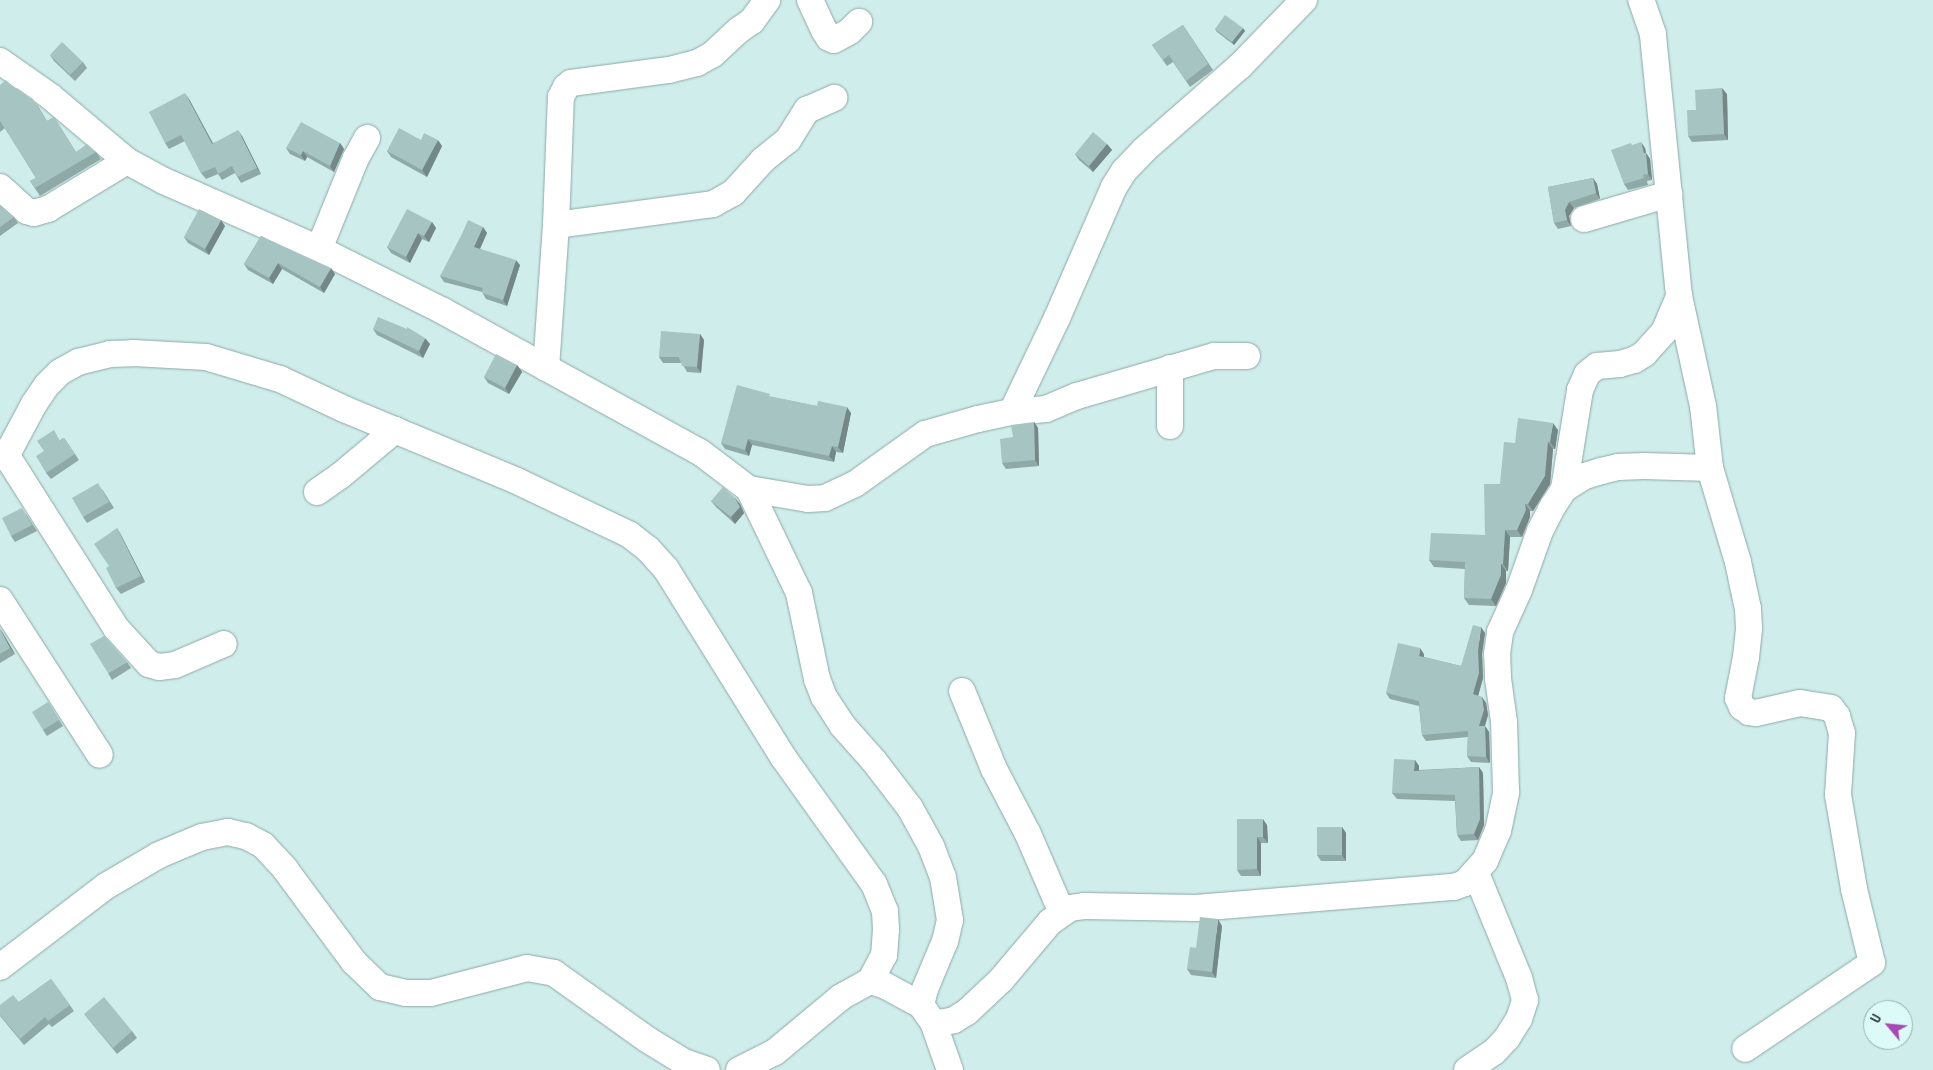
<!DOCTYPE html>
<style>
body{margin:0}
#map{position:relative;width:1933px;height:1070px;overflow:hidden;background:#cfedeb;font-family:"PT Sans Narrow",sans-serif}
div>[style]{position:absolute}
.roads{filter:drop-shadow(0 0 1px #8ca9a6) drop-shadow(0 0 1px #8ca9a6)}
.minor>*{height:26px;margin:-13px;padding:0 13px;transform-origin:13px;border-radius:13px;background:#fff}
.wall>*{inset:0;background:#8fa9a6}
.shaded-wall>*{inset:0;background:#748987}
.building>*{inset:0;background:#a6c4c1}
span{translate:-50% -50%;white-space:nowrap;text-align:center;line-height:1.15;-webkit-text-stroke:4.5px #dcfbf8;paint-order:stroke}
.north{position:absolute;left:1863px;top:1000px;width:50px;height:50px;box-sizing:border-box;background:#dcfbf8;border:1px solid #96adab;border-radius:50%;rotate:298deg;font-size:14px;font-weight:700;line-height:20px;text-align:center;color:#2d3938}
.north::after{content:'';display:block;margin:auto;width:18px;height:22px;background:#a74ab3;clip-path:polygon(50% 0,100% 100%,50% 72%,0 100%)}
</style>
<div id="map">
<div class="roads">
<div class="minor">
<div style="left:810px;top:0;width:33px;rotate:65deg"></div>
<div style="left:824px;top:30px;width:9px;rotate:58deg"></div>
<div style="left:829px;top:38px;width:5px;rotate:22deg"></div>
<div style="left:834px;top:40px;width:18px;rotate:-29deg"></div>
<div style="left:850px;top:31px;width:13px;rotate:-45deg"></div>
<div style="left:0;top:61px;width:62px;rotate:35.2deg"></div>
<div style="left:51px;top:97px;width:99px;rotate:40.1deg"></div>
<div style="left:127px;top:161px;width:42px;rotate:28.4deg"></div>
<div style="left:164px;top:181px;width:169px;rotate:23.7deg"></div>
<div style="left:319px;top:249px;width:139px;rotate:26.6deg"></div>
<div style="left:443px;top:311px;width:293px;rotate:28.8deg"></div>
<div style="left:700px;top:452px;width:61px;rotate:37.1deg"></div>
<div style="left:749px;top:489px;width:115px;rotate:64.3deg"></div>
<div style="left:799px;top:593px;width:88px;rotate:78.2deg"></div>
<div style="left:817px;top:679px;width:19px;rotate:69deg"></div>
<div style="left:824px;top:697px;width:33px;rotate:57deg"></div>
<div style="left:842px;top:725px;width:48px;rotate:48.4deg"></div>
<div style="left:874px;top:761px;width:59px;rotate:52.5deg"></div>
<div style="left:910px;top:808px;width:43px;rotate:61.1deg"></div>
<div style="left:931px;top:846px;width:33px;rotate:69deg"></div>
<div style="left:943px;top:877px;width:44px;rotate:80.8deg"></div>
<div style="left:950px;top:920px;width:22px;rotate:103deg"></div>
<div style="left:945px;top:941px;width:52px;rotate:112.6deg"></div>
<div style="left:925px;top:989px;width:16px;rotate:104deg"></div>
<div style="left:921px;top:1005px;width:21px;rotate:55deg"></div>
<div style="left:933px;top:1022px;width:6px;rotate:9deg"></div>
<div style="left:939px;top:1023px;width:15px;rotate:-11deg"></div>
<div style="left:954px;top:1020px;width:15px;rotate:-32deg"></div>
<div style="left:967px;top:1012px;width:47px;rotate:-43.3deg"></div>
<div style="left:1001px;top:980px;width:76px;rotate:-49.8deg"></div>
<div style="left:1050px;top:922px;width:24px;rotate:-35deg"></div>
<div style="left:1070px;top:908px;width:14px;rotate:-8deg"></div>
<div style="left:1084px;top:906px;width:112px;rotate:1deg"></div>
<div style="left:1196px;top:908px;width:259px;rotate:-4.7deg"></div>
<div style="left:1454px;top:887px;width:12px;rotate:-20deg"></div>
<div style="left:1465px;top:883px;width:30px;rotate:-48deg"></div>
<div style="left:1485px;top:861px;width:33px;rotate:-67deg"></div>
<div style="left:1498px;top:831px;width:40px;rotate:-78deg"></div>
<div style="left:1506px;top:792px;width:70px;rotate:-91.6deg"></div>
<div style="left:1504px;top:722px;width:44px;rotate:-97.8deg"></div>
<div style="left:1498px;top:678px;width:24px;rotate:-92deg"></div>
<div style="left:1497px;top:654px;width:22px;rotate:-82deg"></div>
<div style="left:1500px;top:632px;width:46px;rotate:-65.7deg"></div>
<div style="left:1519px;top:590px;width:63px;rotate:-70.4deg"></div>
<div style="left:1540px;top:531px;width:28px;rotate:-63deg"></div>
<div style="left:1553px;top:506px;width:20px;rotate:-57deg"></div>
<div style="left:1564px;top:489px;width:25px;rotate:-32deg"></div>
<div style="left:1585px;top:476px;width:17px;rotate:-17deg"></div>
<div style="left:1601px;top:471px;width:17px;rotate:-13deg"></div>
<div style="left:1618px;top:467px;width:26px;rotate:-2deg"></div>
<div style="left:1644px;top:466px;width:66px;rotate:1.7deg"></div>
<div style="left:1710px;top:468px;width:62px;rotate:-96.4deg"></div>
<div style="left:1703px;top:406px;width:113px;rotate:-102.3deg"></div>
<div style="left:1679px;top:296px;width:263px;rotate:-95.7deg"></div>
<div style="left:1653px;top:34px;width:36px;rotate:-109deg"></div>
<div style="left:0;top:187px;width:36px;rotate:42deg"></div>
<div style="left:27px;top:211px;width:7px;rotate:16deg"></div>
<div style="left:34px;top:213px;width:15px;rotate:-16deg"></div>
<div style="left:48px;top:209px;width:92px;rotate:-31.3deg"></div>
<div style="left:1584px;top:219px;width:89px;rotate:-16.4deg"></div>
<div style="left:556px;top:225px;width:158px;rotate:-7.6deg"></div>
<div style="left:713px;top:204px;width:23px;rotate:-29deg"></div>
<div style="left:733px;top:193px;width:45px;rotate:-47.7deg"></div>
<div style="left:763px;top:160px;width:32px;rotate:-39deg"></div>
<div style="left:788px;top:140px;width:36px;rotate:-58deg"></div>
<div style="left:807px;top:110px;width:30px;rotate:-24deg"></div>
<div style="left:319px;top:249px;width:98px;rotate:-67.9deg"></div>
<div style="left:356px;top:158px;width:23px;rotate:-61deg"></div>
<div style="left:546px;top:368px;width:143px;rotate:-86deg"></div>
<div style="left:556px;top:225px;width:128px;rotate:-87.8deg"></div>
<div style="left:561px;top:97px;width:11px;rotate:-63deg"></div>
<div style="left:566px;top:87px;width:6px;rotate:-39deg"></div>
<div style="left:571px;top:83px;width:99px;rotate:-7.6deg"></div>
<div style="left:669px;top:70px;width:29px;rotate:-14deg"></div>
<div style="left:697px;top:63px;width:18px;rotate:-29deg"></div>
<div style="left:713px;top:54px;width:35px;rotate:-43deg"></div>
<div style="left:739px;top:30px;width:16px;rotate:-35deg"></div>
<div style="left:752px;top:21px;width:26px;rotate:-54deg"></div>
<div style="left:1012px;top:412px;width:34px;rotate:-5deg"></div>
<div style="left:1046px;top:409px;width:34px;rotate:-23deg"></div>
<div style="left:1077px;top:396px;width:143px;rotate:-16.3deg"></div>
<div style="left:1214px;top:356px;width:33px"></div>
<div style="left:1170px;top:426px;width:58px;rotate:-90deg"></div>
<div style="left:0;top:453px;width:5px"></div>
<div style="left:5px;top:453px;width:8px;rotate:-45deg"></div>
<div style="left:11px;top:447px;width:49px;rotate:-61.9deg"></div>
<div style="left:34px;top:404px;width:23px;rotate:-56deg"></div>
<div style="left:47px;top:385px;width:18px;rotate:-45deg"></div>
<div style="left:60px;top:372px;width:21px;rotate:-29deg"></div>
<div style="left:78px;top:362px;width:33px;rotate:-14deg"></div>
<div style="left:110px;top:354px;width:23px;rotate:-2deg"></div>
<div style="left:133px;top:353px;width:73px;rotate:3.1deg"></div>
<div style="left:206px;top:357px;width:77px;rotate:16.6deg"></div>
<div style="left:280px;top:379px;width:71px;rotate:25.1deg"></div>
<div style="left:344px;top:409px;width:187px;rotate:22.6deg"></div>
<div style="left:517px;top:481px;width:125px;rotate:25.5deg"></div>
<div style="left:630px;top:535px;width:23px;rotate:38deg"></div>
<div style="left:648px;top:549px;width:27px;rotate:48deg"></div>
<div style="left:666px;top:569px;width:221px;rotate:58.1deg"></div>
<div style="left:783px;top:757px;width:156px;rotate:54.4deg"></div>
<div style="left:874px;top:884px;width:29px;rotate:68deg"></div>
<div style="left:885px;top:911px;width:18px;rotate:87deg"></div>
<div style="left:886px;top:929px;width:26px;rotate:94deg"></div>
<div style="left:884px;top:955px;width:30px;rotate:118deg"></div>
<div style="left:5px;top:453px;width:207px;rotate:57.6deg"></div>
<div style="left:116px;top:628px;width:49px;rotate:47.5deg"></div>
<div style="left:149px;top:664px;width:10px;rotate:17deg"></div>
<div style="left:159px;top:667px;width:16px;rotate:-7deg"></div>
<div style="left:175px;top:665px;width:53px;rotate:-23.2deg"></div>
<div style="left:1710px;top:468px;width:98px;rotate:73.4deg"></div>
<div style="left:1738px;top:562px;width:48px;rotate:78deg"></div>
<div style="left:1748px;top:609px;width:20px;rotate:87deg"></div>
<div style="left:1749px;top:629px;width:28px;rotate:96deg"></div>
<div style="left:1746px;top:657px;width:42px;rotate:101deg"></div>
<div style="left:1738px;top:698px;width:10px;rotate:66deg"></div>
<div style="left:1742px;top:707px;width:9px;rotate:36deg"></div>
<div style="left:1749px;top:712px;width:7px;rotate:8deg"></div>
<div style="left:1756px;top:713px;width:45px;rotate:-12.8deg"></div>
<div style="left:1800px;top:703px;width:31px;rotate:9deg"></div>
<div style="left:1831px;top:708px;width:10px;rotate:53deg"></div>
<div style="left:1837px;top:716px;width:18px;rotate:74deg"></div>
<div style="left:1842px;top:733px;width:62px;rotate:93.7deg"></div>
<div style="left:1838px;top:795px;width:95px;rotate:80.3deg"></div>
<div style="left:1854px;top:889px;width:76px;rotate:76.3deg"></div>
<div style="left:1872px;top:963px;width:153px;rotate:145.9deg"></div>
<div style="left:749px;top:489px;width:60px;rotate:9.6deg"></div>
<div style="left:808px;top:499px;width:17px;rotate:-3deg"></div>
<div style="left:825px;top:498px;width:33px;rotate:-25deg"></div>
<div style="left:855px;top:484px;width:86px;rotate:-35.5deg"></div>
<div style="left:925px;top:434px;width:55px;rotate:-15.8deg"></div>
<div style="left:978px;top:419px;width:35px;rotate:-12deg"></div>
<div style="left:1012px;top:412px;width:104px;rotate:-64.4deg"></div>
<div style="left:1057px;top:318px;width:143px;rotate:-66.5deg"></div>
<div style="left:1114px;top:187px;width:19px;rotate:-58deg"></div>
<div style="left:1124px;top:171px;width:29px;rotate:-46deg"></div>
<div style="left:1144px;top:150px;width:128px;rotate:-41.2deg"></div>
<div style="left:1240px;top:66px;width:92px;rotate:-45.9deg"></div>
<div style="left:1564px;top:489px;width:100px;rotate:-80.8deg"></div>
<div style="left:1580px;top:390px;width:17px;rotate:-66deg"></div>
<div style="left:1587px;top:374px;width:13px;rotate:-39deg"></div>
<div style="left:1597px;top:366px;width:23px;rotate:-5deg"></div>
<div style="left:1620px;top:364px;width:15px;rotate:-16deg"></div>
<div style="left:1634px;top:360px;width:12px;rotate:-31deg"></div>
<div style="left:1644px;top:354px;width:30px;rotate:-48deg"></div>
<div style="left:1664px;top:332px;width:39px;rotate:-67deg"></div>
<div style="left:317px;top:492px;width:28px;rotate:-35deg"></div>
<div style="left:340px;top:476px;width:72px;rotate:-39.9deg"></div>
<div style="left:0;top:600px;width:184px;rotate:57.2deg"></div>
<div style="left:962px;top:691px;width:84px;rotate:67.7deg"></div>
<div style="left:994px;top:769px;width:73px;rotate:62.4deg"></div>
<div style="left:1028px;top:834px;width:86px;rotate:66.7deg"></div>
<div style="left:0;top:967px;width:133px;rotate:-37.4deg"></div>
<div style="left:106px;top:886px;width:61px;rotate:-30.3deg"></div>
<div style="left:159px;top:855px;width:47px;rotate:-22.7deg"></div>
<div style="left:202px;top:837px;width:26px;rotate:-11deg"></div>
<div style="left:228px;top:832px;width:18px;rotate:13deg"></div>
<div style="left:246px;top:836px;width:19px;rotate:28deg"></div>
<div style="left:263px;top:845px;width:33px;rotate:47deg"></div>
<div style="left:285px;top:869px;width:116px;rotate:53.4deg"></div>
<div style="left:354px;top:962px;width:36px;rotate:44deg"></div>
<div style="left:380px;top:987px;width:27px;rotate:13deg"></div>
<div style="left:406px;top:993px;width:25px"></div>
<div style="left:431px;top:993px;width:99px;rotate:-14.6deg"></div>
<div style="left:527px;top:968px;width:27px;rotate:10deg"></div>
<div style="left:554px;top:973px;width:115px;rotate:35.5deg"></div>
<div style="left:648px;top:1040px;width:42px;rotate:31.4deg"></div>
<div style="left:684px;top:1062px;width:24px;rotate:19deg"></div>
<div style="left:933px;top:1022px;width:51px;rotate:70.5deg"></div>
<div style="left:739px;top:1070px;width:40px;rotate:-26.6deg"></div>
<div style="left:775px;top:1052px;width:86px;rotate:-39.8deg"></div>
<div style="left:841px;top:997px;width:33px;rotate:-29deg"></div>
<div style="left:870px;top:981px;width:15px;rotate:16deg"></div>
<div style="left:884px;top:985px;width:42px;rotate:28.4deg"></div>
<div style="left:1467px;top:1070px;width:32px;rotate:-34deg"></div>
<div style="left:1494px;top:1052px;width:19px;rotate:-47deg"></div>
<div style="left:1507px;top:1038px;width:22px;rotate:-58deg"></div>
<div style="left:1519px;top:1019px;width:20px;rotate:-72deg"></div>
<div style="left:1525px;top:1000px;width:23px;rotate:-105deg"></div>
<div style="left:1519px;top:978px;width:113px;rotate:-112.3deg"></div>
</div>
</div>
<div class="wall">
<div style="clip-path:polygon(1183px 25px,1213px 70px,1190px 87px,1173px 62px,1167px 66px,1152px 45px)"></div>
<div style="clip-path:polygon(1215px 29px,1245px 31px,1234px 45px,1217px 32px)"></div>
<div style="clip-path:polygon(50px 55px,83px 62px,87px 68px,75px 81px,54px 61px)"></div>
<div style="clip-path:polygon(0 85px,15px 89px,38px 106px,47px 121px,54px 117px,76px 152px,96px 152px,101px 159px,40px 196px,30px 181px,36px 178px,5px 128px,0 132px)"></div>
<div style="clip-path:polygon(1727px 94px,1728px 140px,1692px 142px,1688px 136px,1696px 110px)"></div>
<div style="clip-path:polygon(189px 99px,213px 143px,242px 136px,261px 174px,241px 183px,235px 173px,222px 180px,218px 174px,206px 179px,201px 173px,185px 141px,169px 149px,165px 143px)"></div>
<div style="clip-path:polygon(421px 140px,442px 146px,427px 177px,391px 157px,387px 151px)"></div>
<div style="clip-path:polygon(340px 143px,344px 149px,334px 172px,307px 157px,305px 161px,290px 154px,286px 148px)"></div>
<div style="clip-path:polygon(1107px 144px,1112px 150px,1093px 172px,1079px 160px,1075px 154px)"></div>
<div style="clip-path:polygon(1632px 145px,1645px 148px,1646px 153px,1650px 159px,1652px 180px,1647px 181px,1648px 185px,1628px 190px,1624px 184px)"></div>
<div style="clip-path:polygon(1593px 178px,1597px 184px,1600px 199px,1574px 208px,1569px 216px,1571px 226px,1558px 229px,1554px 223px,1548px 187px)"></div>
<div style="clip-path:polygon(0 205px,14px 217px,18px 223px,0 236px)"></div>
<div style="clip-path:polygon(432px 222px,436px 228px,429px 242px,422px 239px,410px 263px,391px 253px,387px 247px)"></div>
<div style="clip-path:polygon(225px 226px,209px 255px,188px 243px,184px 237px)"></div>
<div style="clip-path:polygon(483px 227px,487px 233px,480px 249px,520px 265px,507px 306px,486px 299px,482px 292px,444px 282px,440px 276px)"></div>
<div style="clip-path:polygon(261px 236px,335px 274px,324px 293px,282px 269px,273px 284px,248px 270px,244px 264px)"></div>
<div style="clip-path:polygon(373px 329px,430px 344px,423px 358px,377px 335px)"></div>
<div style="clip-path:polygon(700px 334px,704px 340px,701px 373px,687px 372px,682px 363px,663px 363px,659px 357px)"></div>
<div style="clip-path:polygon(517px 365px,522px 372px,509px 394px,488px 383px,484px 377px)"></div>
<div style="clip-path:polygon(772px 397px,851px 413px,843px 453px,836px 452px,834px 462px,752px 445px,749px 456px,725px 449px,721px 443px)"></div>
<div style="clip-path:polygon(1034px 422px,1038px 428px,1039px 466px,1006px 469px,1002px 463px,1013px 437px)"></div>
<div style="clip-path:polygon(1558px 430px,1555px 449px,1553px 449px,1550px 484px,1533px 511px,1530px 511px,1530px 517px,1522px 537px,1510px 537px,1508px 571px,1506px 571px,1506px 583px,1496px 606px,1469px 605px,1464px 598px,1465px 569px,1434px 567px,1429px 560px,1485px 535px,1500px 484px,1515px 443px)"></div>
<div style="clip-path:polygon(64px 438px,79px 460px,51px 479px,46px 473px,60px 440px)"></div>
<div style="clip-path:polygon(102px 489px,114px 508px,87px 523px,83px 517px)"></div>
<div style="clip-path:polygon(735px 498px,740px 504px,744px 513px,735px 524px,716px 507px,711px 501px)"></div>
<div style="clip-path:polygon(26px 514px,37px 531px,15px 542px,11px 536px)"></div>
<div style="clip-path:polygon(117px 528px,121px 535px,145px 582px,121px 594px,116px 588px,109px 566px)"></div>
<div style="clip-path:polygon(0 629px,15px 654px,0 663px)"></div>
<div style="clip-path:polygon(1485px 633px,1482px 654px,1483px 678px,1478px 696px,1482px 697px,1486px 703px,1488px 715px,1485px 726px,1489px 732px,1490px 763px,1471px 762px,1467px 756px,1468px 737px,1426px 741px,1422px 735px,1419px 706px,1390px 699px,1386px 693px,1424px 654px,1424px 657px,1461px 666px)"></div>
<div style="clip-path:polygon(127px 662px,131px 668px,112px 680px,108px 673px)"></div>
<div style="clip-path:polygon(48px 702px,63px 726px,47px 736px,43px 730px)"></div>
<div style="clip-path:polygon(1415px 760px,1419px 766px,1419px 770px,1479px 767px,1483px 773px,1484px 825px,1478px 840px,1461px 841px,1457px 835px,1455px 801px,1397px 799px,1392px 793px)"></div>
<div style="clip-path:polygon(1237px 819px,1267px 825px,1268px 843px,1261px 843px,1261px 876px,1241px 876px,1237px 870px)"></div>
<div style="clip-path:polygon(1342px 827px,1346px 833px,1346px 861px,1321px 861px,1317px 855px)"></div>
<div style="clip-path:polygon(1222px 926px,1216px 978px,1191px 975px,1187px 969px)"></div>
<div style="clip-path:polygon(51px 979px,74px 1011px,52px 1027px,49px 1024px,24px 1045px,0 1016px,0 1005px,19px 1002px)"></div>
<div style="clip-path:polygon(84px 1014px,132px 1031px,137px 1038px,117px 1054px)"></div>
</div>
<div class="shaded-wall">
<div style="clip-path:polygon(1243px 28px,1245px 31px,1234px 45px,1232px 42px)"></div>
<div style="clip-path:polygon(1722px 88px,1727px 94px,1728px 140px,1724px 134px)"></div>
<div style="clip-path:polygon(185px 93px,189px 99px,216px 150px,212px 144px)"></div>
<div style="clip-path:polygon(238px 130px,242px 136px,261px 174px,257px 168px)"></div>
<div style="clip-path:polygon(438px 140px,442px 146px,427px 177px,422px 170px)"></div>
<div style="clip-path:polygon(1641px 142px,1645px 148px,1646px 153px,1650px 159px,1652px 180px,1648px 174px)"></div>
<div style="clip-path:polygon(340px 143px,344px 149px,334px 172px,330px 166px)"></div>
<div style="clip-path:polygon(1107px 144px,1112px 150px,1093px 172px,1089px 166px)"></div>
<div style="clip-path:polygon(303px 151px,307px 157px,305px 161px,301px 155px)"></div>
<div style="clip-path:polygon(1593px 178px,1597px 184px,1600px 199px,1596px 193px)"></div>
<div style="clip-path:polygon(1569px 202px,1574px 208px,1569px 216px,1571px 226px,1567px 220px,1565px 210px)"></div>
<div style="clip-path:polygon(221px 220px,225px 226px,209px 255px,205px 249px)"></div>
<div style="clip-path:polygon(432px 222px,436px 228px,429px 242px,424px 236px)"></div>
<div style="clip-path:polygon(483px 227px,487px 233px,478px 253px,474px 247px)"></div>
<div style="clip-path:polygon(418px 233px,422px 239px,410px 263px,406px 257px)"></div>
<div style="clip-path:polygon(516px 260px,520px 265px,507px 306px,503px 300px)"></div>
<div style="clip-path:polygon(278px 263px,282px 269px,273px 284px,269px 278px)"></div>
<div style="clip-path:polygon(331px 268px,335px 274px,324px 293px,320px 287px)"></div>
<div style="clip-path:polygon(700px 334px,704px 340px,701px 373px,697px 367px)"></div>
<div style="clip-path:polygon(425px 338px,430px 344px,423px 358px,419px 351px)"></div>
<div style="clip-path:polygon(517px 365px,522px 372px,509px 394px,505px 388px)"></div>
<div style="clip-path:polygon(847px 407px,851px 413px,843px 453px,838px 447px)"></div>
<div style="clip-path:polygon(1034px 422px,1038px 428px,1039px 466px,1035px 460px)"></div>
<div style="clip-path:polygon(1553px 423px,1558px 430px,1555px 449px,1550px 442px)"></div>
<div style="clip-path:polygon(748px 439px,752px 445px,749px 456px,745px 450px)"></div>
<div style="clip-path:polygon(1548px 442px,1553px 449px,1550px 484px,1533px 511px,1528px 504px)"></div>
<div style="clip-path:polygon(832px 446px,836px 452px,834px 462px,829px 456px)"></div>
<div style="clip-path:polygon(735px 498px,740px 504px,744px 513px,735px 524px,731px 517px)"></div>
<div style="clip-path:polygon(1525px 504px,1530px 511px,1530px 517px,1522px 537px,1517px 530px)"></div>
<div style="clip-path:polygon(117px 528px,121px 535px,145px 582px,141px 576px)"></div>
<div style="clip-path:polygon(1505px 530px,1510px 537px,1508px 571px,1503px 564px)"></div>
<div style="clip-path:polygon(1501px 564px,1506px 571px,1506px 583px,1496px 606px,1491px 599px)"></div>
<div style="clip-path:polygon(1481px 627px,1485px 633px,1482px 654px,1483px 678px,1477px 700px,1473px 694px)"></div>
<div style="clip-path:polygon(0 629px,3px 633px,15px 654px,10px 648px)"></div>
<div style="clip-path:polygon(1420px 648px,1424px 654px,1423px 661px,1419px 656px)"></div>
<div style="clip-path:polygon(1482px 697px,1486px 703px,1488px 715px,1483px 732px,1479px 726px)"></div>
<div style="clip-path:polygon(1485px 726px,1489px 732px,1490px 763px,1486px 757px)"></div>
<div style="clip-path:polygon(1415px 760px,1419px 766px,1419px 777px,1414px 771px)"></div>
<div style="clip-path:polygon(1479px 767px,1483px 773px,1484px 825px,1478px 840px,1474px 834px)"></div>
<div style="clip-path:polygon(1263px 819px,1267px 825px,1268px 843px,1263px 837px)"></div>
<div style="clip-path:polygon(1342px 827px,1346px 833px,1346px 861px,1342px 855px)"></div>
<div style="clip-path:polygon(1257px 837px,1261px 843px,1261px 876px,1257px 869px)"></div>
<div style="clip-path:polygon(1218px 919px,1222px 926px,1216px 978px,1212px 972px)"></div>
</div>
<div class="building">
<div style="clip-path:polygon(1225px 15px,1243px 28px,1232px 42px,1215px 29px)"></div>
<div style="clip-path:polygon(1183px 25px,1208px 64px,1186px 81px,1169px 55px,1163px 60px,1152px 45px)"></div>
<div style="clip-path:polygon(62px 42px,83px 62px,70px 75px,50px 55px)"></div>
<div style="clip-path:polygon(6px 80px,15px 89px,17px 88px,33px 99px,47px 121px,54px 117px,76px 152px,87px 144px,96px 152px,35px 188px,30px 181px,36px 178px,0 121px,0 85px)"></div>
<div style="clip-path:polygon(1722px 88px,1724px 134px,1688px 136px,1687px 110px,1696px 110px,1695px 90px)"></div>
<div style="clip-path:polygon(185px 93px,212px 144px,238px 130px,257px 168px,237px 177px,232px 166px,218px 174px,215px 167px,201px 173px,181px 135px,165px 143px,149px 112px)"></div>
<div style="clip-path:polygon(301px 122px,340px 143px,330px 166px,303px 151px,301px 155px,286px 148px)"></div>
<div style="clip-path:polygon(399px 128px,421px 140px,424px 133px,438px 140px,422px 170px,387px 151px)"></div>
<div style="clip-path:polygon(1093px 132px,1107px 144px,1089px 166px,1075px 154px)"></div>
<div style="clip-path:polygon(1641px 142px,1644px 153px,1646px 153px,1648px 174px,1643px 175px,1644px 178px,1624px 184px,1611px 150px,1631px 143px,1632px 145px)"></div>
<div style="clip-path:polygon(1593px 178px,1596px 193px,1569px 202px,1565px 210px,1567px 220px,1554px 223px,1548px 187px)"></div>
<div style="clip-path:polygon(0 205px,14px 217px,0 227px)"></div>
<div style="clip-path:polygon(199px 209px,221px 220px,205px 249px,184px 237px)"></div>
<div style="clip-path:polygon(407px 209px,432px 222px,424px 236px,418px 233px,406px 257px,387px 247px)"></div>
<div style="clip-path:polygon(468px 220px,483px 227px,474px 247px,516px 260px,503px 300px,482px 293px,483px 288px,440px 276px,462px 234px)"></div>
<div style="clip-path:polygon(261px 236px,331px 268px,320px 287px,278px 263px,269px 278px,244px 264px)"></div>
<div style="clip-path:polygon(378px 317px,407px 329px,407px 327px,425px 338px,419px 351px,373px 329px)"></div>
<div style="clip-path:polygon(661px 331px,700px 334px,697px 367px,682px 366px,679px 357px,659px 357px)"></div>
<div style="clip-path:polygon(496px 354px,517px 365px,505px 388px,484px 377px)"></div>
<div style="clip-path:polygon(737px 385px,770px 394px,769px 396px,817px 406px,818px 401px,847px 407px,838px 447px,832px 446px,829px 456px,748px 439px,745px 450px,721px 443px)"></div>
<div style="clip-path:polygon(1518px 418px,1553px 423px,1550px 442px,1548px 442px,1545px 476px,1528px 504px,1525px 504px,1526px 510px,1517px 530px,1505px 530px,1503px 564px,1501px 564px,1501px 575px,1491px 599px,1464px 598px,1465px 562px,1429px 560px,1431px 533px,1485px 535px,1484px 484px,1500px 484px,1504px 442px,1515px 443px)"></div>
<div style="clip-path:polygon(1034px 422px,1035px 460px,1002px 463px,1000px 439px,1013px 437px,1011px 425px)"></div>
<div style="clip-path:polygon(54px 430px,60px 441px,64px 438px,75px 454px,46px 473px,36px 456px,44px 451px,37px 441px)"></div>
<div style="clip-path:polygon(98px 483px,109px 502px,83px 517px,72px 498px)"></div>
<div style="clip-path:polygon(723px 487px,735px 498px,740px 507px,731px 517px,711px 501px)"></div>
<div style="clip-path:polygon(22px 508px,32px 525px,11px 536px,2px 518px)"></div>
<div style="clip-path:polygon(117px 528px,141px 576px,116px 588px,106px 568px,109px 566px,94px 544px)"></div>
<div style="clip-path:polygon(1473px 625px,1481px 627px,1478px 649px,1479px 673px,1473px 694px,1482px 697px,1484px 710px,1479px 726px,1485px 726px,1486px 757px,1467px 756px,1468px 731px,1422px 735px,1419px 701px,1386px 693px,1398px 643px,1420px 648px,1419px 656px,1461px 666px)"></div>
<div style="clip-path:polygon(0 629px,10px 648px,0 654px)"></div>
<div style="clip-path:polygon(104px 636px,127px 662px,108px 673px,90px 644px)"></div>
<div style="clip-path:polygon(48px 702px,59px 720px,43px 730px,32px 712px)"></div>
<div style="clip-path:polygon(1394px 759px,1415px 760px,1414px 771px,1479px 767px,1480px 819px,1474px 834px,1457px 835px,1455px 795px,1392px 793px)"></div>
<div style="clip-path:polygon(1237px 819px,1263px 819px,1263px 837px,1257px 837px,1257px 869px,1237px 870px)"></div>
<div style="clip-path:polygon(1317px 827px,1342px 827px,1342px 855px,1317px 855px)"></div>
<div style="clip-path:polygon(1200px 917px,1218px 919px,1212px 972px,1187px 969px,1190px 947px,1196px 948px)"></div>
<div style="clip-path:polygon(51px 979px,70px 1005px,48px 1021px,45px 1017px,20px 1039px,0 1015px,0 1005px,13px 995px,19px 1002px)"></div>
<div style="clip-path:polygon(104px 997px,132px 1031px,113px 1048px,84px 1014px)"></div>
</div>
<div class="north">U</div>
</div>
